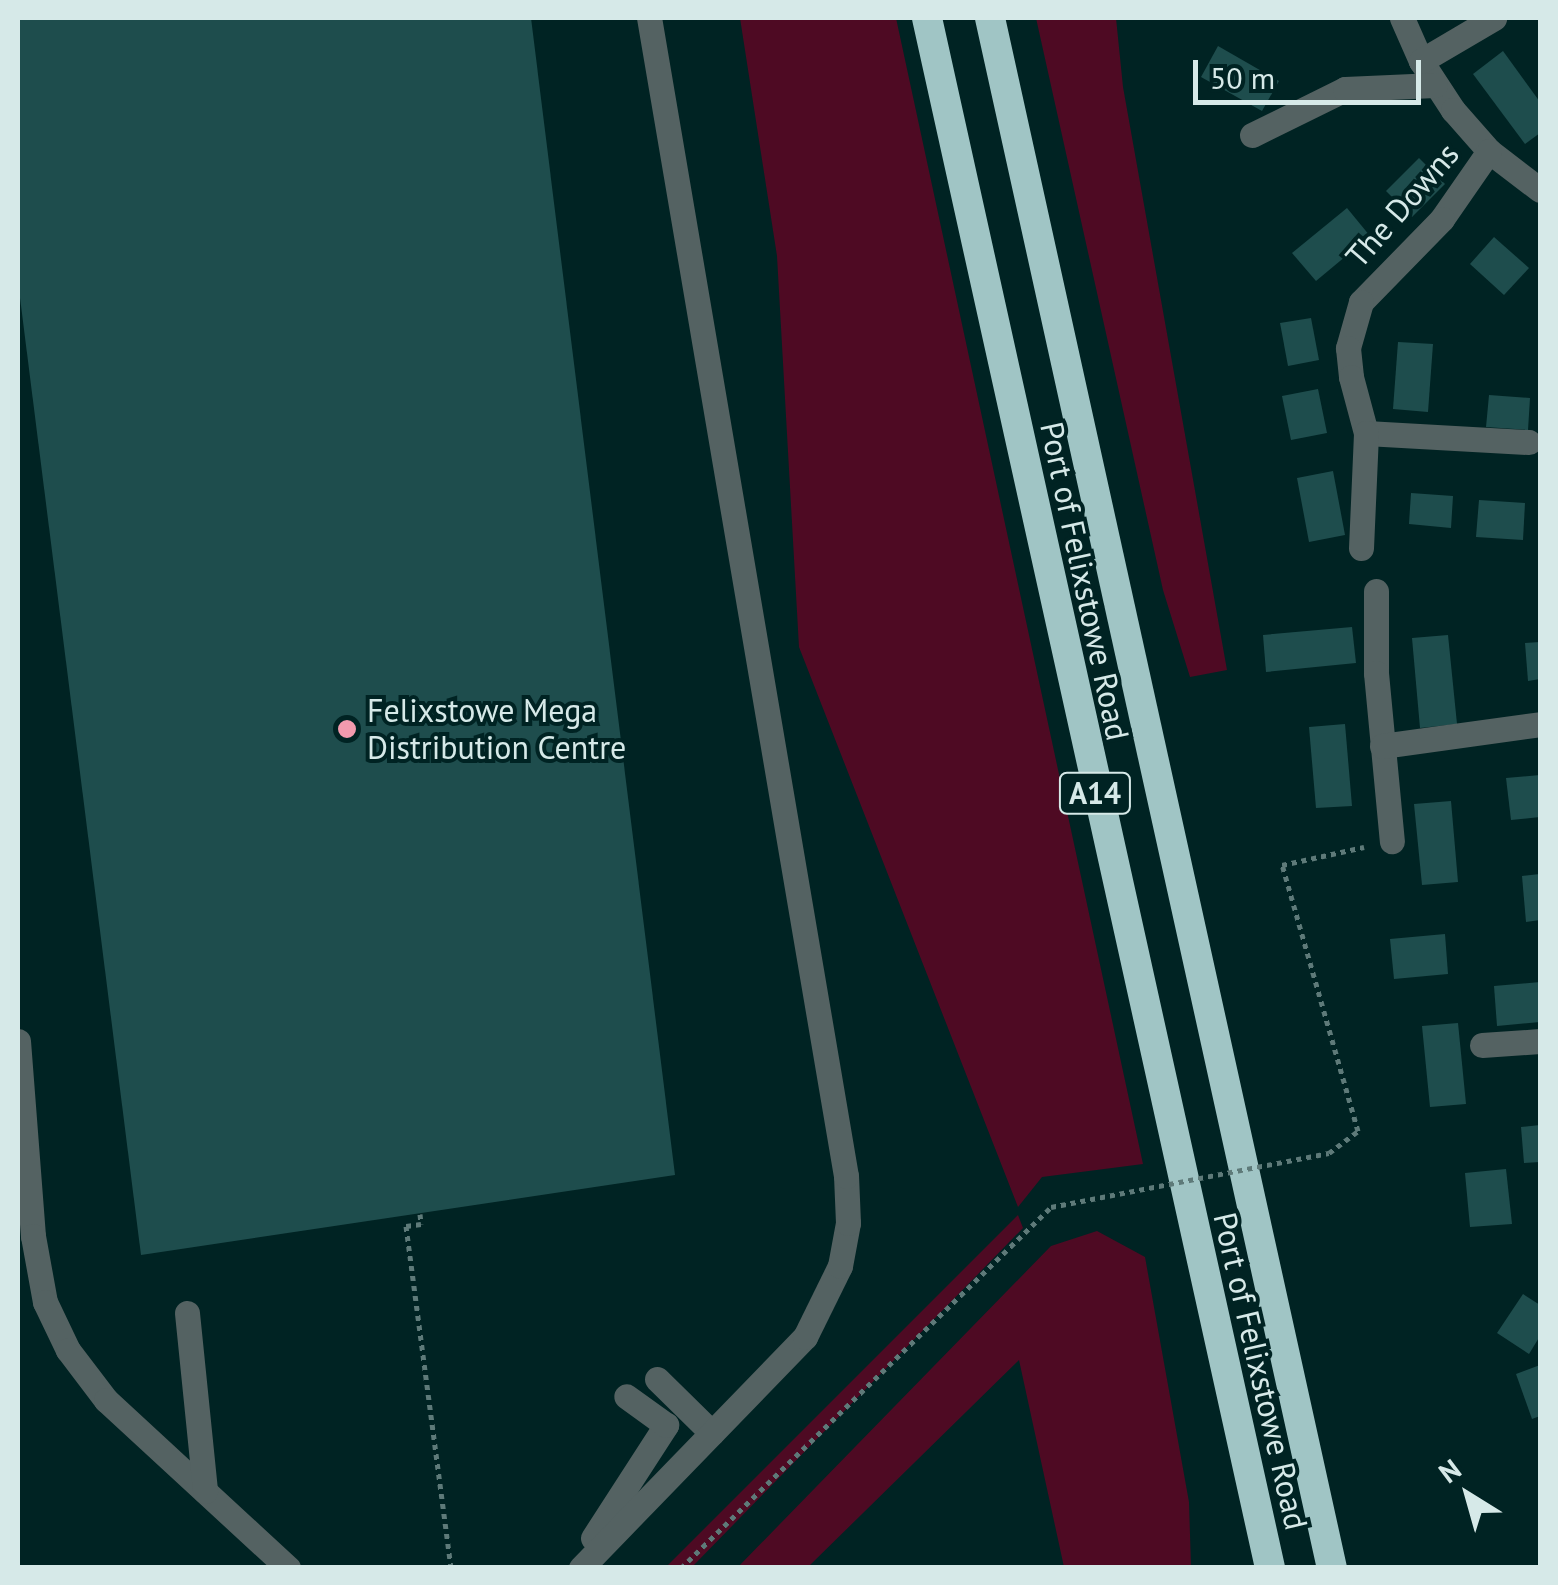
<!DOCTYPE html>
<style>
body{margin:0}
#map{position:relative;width:1558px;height:1585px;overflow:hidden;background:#002323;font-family:"PT Sans",sans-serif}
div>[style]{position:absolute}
.green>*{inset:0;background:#4e0a23}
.building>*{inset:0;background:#1e4d4d}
.path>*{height:5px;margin-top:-2.5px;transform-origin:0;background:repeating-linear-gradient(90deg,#5e7a79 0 5px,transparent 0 10px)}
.minor>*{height:25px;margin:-12.5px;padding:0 12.5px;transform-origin:12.5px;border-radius:12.5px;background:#546262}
.highway>*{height:30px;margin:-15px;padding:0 15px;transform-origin:15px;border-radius:15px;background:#a0c5c5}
.path-bridge>*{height:5px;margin-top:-2.5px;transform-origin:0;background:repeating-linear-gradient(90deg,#5e7a79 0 5px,transparent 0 10px)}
.dots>*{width:28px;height:28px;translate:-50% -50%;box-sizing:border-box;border:5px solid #002323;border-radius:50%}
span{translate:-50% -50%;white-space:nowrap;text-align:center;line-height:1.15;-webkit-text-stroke:8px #002323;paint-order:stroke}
.shield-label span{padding:2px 8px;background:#002323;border:2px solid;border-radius:8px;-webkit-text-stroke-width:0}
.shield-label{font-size:30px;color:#d6e9e8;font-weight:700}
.street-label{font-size:32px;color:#d6e9e8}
.poi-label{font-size:32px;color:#d6e9e8}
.left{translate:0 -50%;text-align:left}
.frame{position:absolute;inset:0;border:20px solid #d6e9e8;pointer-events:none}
.north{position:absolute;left:1418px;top:1445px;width:100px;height:100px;-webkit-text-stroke:8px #002323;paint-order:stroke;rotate:323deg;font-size:28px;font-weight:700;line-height:40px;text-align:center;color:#d6e9e8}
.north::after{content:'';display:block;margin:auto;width:35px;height:45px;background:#d6e9e8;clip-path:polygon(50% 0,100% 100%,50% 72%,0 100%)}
.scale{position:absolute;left:1193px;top:60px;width:228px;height:45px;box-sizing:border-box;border:5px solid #d6e9e8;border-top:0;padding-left:12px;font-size:30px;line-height:35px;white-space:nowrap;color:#d6e9e8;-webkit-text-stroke:8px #002323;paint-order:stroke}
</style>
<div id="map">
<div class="green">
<div style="clip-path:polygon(740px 18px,896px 18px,1143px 1164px,1042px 1177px,1018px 1207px,799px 647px,777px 256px)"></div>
<div style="clip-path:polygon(1036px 18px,1116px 18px,1123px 87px,1227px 670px,1190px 677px,1163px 590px)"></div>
<div style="clip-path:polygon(1018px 1215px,1023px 1228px,692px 1567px,666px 1567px)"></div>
<div style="clip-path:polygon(1097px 1231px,1145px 1257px,1189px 1502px,1191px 1567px,1064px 1567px,1019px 1360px,808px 1567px,738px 1567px,1051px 1246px)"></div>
</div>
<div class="building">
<div style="clip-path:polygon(18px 18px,531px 18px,675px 1175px,141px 1255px,18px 282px)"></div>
<div style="clip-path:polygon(1218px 46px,1279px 81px,1262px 111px,1201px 77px)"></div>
<div style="clip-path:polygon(1503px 51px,1540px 102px,1540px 133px,1525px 144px,1473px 74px)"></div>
<div style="clip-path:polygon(1419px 158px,1445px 184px,1412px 217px,1386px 191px)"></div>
<div style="clip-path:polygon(1347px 208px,1370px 236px,1316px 281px,1292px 253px)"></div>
<div style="clip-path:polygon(1494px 237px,1529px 268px,1504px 295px,1470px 264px)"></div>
<div style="clip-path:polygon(1311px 318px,1319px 360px,1288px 366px,1280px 323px)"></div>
<div style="clip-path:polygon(1398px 342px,1433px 344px,1428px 412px,1393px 409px)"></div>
<div style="clip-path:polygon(1318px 389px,1327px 433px,1291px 440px,1282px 396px)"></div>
<div style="clip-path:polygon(1489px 395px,1530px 398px,1528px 430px,1486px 427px)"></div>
<div style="clip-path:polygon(1333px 471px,1345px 535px,1309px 542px,1297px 478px)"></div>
<div style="clip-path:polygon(1411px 493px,1453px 496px,1451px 528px,1409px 524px)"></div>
<div style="clip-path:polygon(1479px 500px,1525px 503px,1523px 540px,1476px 537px)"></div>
<div style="clip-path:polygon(1352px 627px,1356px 663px,1266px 672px,1263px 635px)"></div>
<div style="clip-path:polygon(1448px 635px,1457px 724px,1420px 728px,1412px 638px)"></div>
<div style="clip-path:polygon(1540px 642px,1540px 679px,1528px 681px,1525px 643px)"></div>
<div style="clip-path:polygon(1345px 724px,1352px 806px,1316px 808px,1309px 727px)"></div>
<div style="clip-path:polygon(1540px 775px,1540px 817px,1511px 820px,1506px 778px)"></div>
<div style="clip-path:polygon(1451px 801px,1458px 882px,1422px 885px,1414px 804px)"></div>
<div style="clip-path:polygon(1540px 874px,1540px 920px,1526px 922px,1522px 876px)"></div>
<div style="clip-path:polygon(1445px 934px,1448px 974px,1394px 979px,1390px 939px)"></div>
<div style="clip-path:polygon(1540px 982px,1540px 1022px,1497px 1026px,1494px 986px)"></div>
<div style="clip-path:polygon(1458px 1023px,1466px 1104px,1430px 1107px,1422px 1026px)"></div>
<div style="clip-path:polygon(1540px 1125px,1540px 1162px,1524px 1163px,1521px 1127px)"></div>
<div style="clip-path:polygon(1506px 1169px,1512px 1224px,1470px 1227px,1465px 1173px)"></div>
<div style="clip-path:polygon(1523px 1294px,1540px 1305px,1540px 1336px,1529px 1354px,1497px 1333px)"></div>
<div style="clip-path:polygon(1540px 1365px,1540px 1416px,1532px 1419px,1516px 1374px)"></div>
</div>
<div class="path">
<div style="left:1329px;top:1153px;width:36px;rotate:-37deg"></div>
<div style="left:1358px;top:1131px;width:277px;rotate:-105.9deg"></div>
<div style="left:1282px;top:865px;width:84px;rotate:-12.4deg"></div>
<div style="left:420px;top:1214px;width:10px;rotate:84deg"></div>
<div style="left:421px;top:1224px;width:15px;rotate:172deg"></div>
<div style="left:406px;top:1226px;width:345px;rotate:82.5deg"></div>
<div style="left:681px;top:1568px;width:517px;rotate:-44.29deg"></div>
</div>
<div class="minor">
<div style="left:1402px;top:18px;width:47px;rotate:66.2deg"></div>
<div style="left:1421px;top:61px;width:59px;rotate:56.9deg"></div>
<div style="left:1453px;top:110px;width:55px;rotate:48.7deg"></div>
<div style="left:1489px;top:151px;width:64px;rotate:37.4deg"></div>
<div style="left:1421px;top:61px;width:85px;rotate:-30.5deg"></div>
<div style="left:1252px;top:135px;width:104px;rotate:-26.3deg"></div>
<div style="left:1345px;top:89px;width:90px;rotate:-2.5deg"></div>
<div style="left:1489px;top:151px;width:83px;rotate:124.7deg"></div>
<div style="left:1442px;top:219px;width:116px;rotate:134.3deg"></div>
<div style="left:1361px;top:302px;width:48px;rotate:105.8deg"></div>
<div style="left:1348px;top:348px;width:29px;rotate:84deg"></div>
<div style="left:1351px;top:377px;width:58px;rotate:75deg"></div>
<div style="left:1366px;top:433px;width:163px;rotate:3.2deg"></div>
<div style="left:1361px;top:548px;width:115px;rotate:-87.5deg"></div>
<div style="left:1376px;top:591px;width:82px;rotate:90deg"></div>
<div style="left:1376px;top:673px;width:169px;rotate:84.6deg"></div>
<div style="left:1382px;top:746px;width:160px;rotate:-7.9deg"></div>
<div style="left:18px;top:1041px;width:196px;rotate:85.6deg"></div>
<div style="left:33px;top:1236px;width:67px;rotate:79.7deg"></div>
<div style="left:45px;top:1302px;width:53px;rotate:64.4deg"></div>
<div style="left:68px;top:1350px;width:63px;rotate:52.8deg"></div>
<div style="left:106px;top:1400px;width:248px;rotate:42.7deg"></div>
<div style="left:1482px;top:1045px;width:58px;rotate:-3.9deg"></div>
<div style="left:187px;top:1313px;width:179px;rotate:84.2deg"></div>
<div style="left:657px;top:1379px;width:77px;rotate:44.5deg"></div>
<div style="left:593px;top:1538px;width:135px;rotate:-57.1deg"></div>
<div style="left:666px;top:1425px;width:49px;rotate:-144.1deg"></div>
<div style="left:581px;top:1568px;width:322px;rotate:-45.9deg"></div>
<div style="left:805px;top:1337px;width:79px;rotate:-63.8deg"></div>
<div style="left:840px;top:1266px;width:44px;rotate:-79.5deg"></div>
<div style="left:848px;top:1223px;width:47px;rotate:-92.4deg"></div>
<div style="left:846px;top:1176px;width:1175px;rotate:-99.65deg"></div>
</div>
<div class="highway">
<div style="left:927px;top:18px;width:1587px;rotate:77.52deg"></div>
<div style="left:990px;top:18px;width:1587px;rotate:77.56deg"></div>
</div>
<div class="path-bridge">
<div style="left:1051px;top:1207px;width:283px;rotate:-11deg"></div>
</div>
<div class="dots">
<div style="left:347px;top:729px;background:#f29aae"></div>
</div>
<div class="shield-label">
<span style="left:1095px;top:793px">A14</span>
</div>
<div class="street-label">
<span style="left:1402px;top:205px;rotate:-49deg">The Downs</span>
<span style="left:1085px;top:581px;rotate:78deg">Port of Felixstowe Road</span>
<span style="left:1261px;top:1371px;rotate:77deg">Port of Felixstowe Road</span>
</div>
<div class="poi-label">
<span class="left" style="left:367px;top:729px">Felixstowe Mega<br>Distribution Centre</span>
</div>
<div class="frame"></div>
<div class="north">N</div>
<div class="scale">50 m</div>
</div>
